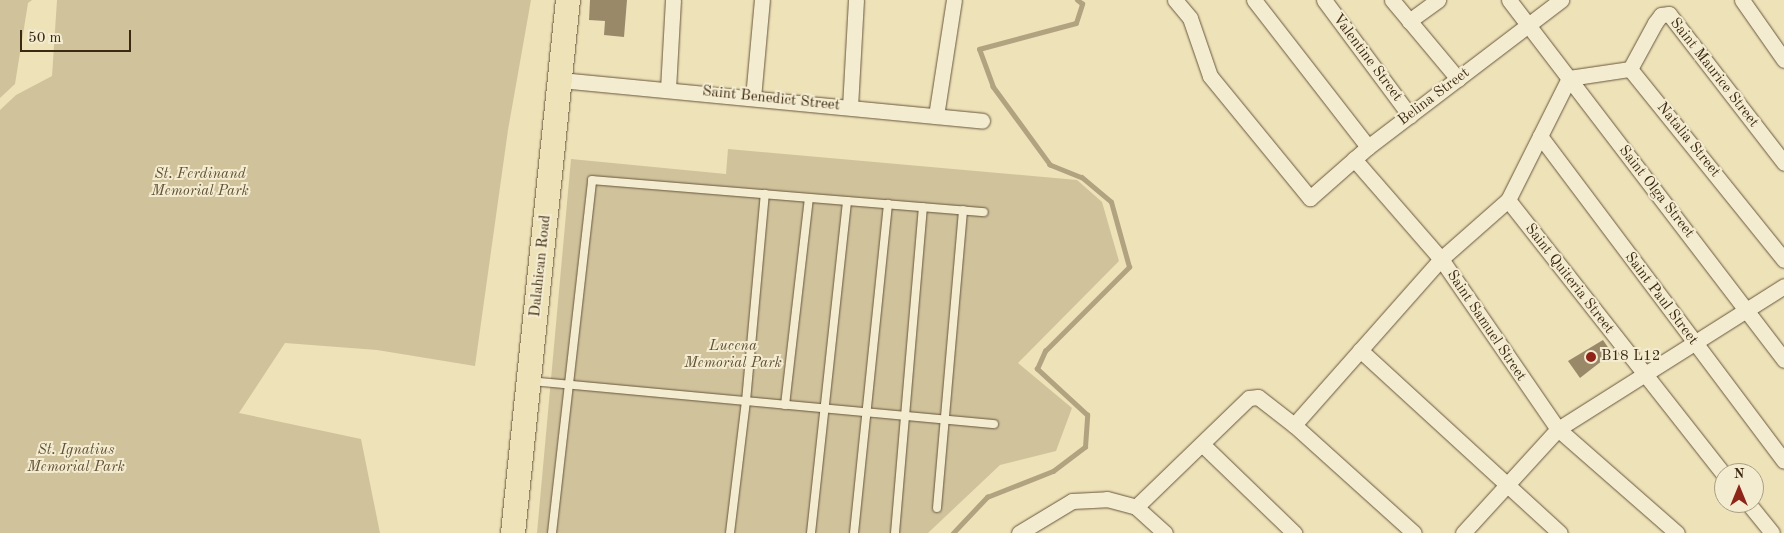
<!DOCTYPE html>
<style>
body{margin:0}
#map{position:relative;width:1784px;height:533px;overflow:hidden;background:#eee2b8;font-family:"Old Standard TT",serif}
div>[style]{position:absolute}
.green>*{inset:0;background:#d0c39c}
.stream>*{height:4.5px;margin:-2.25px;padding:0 2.25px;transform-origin:2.25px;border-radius:2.25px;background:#b1a380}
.building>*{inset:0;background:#998968}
.roads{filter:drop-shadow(0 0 1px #68573c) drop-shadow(0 0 1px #68573c)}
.lane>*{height:8px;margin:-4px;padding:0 4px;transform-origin:4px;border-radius:4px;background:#f4ecd1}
.street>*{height:15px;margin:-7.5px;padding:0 7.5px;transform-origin:7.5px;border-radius:7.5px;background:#f4ecd1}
.primary>*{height:24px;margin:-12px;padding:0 12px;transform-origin:12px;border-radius:12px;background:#eee2b8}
.dots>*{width:14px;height:14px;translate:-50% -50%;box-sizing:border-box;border:2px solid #f4ecd1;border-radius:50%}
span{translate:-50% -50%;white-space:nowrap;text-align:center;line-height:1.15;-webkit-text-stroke:4px #f4ecd1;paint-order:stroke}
.street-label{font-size:15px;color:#3c2912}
.park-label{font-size:15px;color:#615034;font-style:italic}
.poi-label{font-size:15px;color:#3c2912}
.left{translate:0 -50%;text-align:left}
.north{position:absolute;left:1714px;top:463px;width:50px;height:50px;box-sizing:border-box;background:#f4ecd1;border:1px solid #aa9e85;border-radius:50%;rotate:0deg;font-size:14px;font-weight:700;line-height:20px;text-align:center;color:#3c2912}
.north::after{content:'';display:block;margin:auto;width:18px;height:22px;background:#8f2418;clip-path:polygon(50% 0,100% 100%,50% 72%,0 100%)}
.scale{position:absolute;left:20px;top:30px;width:111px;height:22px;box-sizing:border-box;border:2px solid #3c2912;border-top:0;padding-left:6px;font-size:15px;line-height:18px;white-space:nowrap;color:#3c2912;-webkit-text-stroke:4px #f4ecd1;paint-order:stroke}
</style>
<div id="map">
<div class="green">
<div style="clip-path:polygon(0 0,32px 0,28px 3px,15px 84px,0 98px)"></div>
<div style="clip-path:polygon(57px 0,531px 0,508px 130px,475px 366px,377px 350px,285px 343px,239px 413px,361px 439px,380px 533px,0 533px,0 110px,16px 95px,52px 76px)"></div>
<div style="clip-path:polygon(728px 149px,1077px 180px,1102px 202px,1119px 261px,1018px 363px,1072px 408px,1056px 451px,1000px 465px,928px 533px,537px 533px,571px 159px,726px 174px)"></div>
</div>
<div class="stream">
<div style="left:953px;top:533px;width:50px;rotate:-46.6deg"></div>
<div style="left:987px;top:497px;width:71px;rotate:-21.5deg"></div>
<div style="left:1053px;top:471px;width:40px;rotate:-37deg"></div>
<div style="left:1085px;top:447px;width:32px;rotate:-86deg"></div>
<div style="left:1087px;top:415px;width:68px;rotate:-137.4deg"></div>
<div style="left:1037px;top:369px;width:20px;rotate:-66deg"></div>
<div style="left:1045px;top:351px;width:119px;rotate:-45deg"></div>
<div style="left:1129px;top:267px;width:67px;rotate:-105.5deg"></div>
<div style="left:1111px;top:202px;width:38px;rotate:-140deg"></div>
<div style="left:1082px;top:178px;width:35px;rotate:-158deg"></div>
<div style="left:1050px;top:165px;width:97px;rotate:-126.2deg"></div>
<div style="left:993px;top:87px;width:40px;rotate:-110.2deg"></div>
<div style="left:979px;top:49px;width:100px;rotate:-15deg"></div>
<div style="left:1076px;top:23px;width:20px;rotate:-72deg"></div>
<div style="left:1082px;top:4px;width:6px;rotate:-141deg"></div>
</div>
<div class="building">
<div style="clip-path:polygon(590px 0,627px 0,624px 37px,604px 35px,605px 21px,589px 20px)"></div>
<div style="clip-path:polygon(1603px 340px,1612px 353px,1580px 378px,1568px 361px)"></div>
</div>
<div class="roads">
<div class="lane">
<div style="left:530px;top:381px;width:466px;rotate:5.3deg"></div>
<div style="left:785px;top:405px;width:208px;rotate:-83.4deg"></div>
<div style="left:937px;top:508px;width:299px;rotate:-85deg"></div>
<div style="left:552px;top:533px;width:355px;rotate:-83.5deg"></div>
<div style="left:592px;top:180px;width:393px;rotate:4.7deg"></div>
<div style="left:730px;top:533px;width:133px;rotate:-83.1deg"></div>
<div style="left:746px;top:401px;width:208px;rotate:-84.8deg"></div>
<div style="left:811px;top:533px;width:334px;rotate:-83.8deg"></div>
<div style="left:854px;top:533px;width:331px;rotate:-84.1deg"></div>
<div style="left:895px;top:533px;width:327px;rotate:-85.1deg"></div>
</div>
<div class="street">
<div style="left:1175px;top:0;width:23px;rotate:50deg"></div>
<div style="left:1190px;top:18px;width:61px;rotate:71deg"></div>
<div style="left:1210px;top:76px;width:158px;rotate:50.7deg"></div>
<div style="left:1310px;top:198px;width:77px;rotate:-41.3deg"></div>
<div style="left:1368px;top:147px;width:243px;rotate:-37.3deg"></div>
<div style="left:1254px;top:0;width:186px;rotate:52.2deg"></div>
<div style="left:1324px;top:0;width:144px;rotate:53.4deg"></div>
<div style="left:1392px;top:0;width:103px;rotate:50.1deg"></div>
<div style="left:1509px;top:0;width:453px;rotate:52.6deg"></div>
<div style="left:1742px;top:0;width:73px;rotate:55deg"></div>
<div style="left:1409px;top:21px;width:36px;rotate:-36deg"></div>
<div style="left:1630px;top:69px;width:52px;rotate:-61.5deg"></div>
<div style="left:1655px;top:23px;width:10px;rotate:-53deg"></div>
<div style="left:1661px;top:15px;width:8px;rotate:-7deg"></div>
<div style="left:1669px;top:14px;width:188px;rotate:52.3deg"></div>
<div style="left:560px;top:80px;width:424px;rotate:5.5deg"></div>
<div style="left:668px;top:89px;width:89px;rotate:-86.8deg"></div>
<div style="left:753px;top:98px;width:98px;rotate:-84.8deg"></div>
<div style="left:850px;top:107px;width:107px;rotate:-86.8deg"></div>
<div style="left:936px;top:116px;width:117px;rotate:-81.2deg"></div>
<div style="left:1540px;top:136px;width:406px;rotate:53.1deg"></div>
<div style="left:1354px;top:159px;width:133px;rotate:49deg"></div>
<div style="left:1441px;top:259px;width:206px;rotate:55.5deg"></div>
<div style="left:1558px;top:429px;width:158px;rotate:41.2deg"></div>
<div style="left:1508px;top:200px;width:349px;rotate:51.8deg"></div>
<div style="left:1360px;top:350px;width:271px;rotate:42.5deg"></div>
<div style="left:1294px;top:425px;width:161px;rotate:42deg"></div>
<div style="left:1203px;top:445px;width:127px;rotate:44deg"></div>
<div style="left:1748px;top:503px;width:38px;rotate:51deg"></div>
<div style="left:1136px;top:507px;width:39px;rotate:42deg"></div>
<div style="left:1019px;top:533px;width:62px;rotate:-31.1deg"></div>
<div style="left:1072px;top:501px;width:35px;rotate:-3deg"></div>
<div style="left:1107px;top:499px;width:30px;rotate:15deg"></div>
<div style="left:1136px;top:507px;width:157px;rotate:-44deg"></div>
<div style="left:1249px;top:398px;width:9px;rotate:-6deg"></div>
<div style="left:1258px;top:397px;width:46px;rotate:37.9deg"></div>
<div style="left:1294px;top:425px;width:222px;rotate:-48.5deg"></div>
<div style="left:1441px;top:259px;width:89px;rotate:-41.4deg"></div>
<div style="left:1508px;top:200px;width:136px;rotate:-63.4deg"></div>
<div style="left:1569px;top:78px;width:62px;rotate:-8.4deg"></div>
<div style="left:1630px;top:69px;width:245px;rotate:51.1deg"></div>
<div style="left:1463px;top:533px;width:141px;rotate:-47.6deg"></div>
<div style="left:1558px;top:429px;width:267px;rotate:-32.3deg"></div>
</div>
<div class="primary">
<div style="left:513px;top:533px;width:536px;rotate:-84.11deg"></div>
</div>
</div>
<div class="dots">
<div style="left:1591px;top:357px;background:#8f2418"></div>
</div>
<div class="street-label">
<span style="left:1367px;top:58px;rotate:53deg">Valentine Street</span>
<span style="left:1714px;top:73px;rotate:52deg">Saint Maurice Street</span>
<span style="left:1434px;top:97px;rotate:-37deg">Belina Street</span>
<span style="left:771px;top:99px;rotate:6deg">Saint Benedict Street</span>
<span style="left:1688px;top:140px;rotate:51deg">Natalia Street</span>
<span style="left:1656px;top:192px;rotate:52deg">Saint Olga Street</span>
<span style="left:541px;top:266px;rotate:-84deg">Dalahican Road</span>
<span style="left:1569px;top:279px;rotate:52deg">Saint Quiteria Street</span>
<span style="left:1661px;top:299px;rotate:53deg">Saint Paul Street</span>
<span style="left:1486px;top:326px;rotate:56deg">Saint Samuel Street</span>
</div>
<div class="park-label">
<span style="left:200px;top:183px">St. Ferdinand<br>Memorial Park</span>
<span style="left:733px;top:355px">Lucena<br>Memorial Park</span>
<span style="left:76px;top:459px">St. Ignatius<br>Memorial Park</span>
</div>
<div class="poi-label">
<span class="left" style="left:1601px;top:357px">B18 L12</span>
</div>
<div class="north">N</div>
<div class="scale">50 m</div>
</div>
